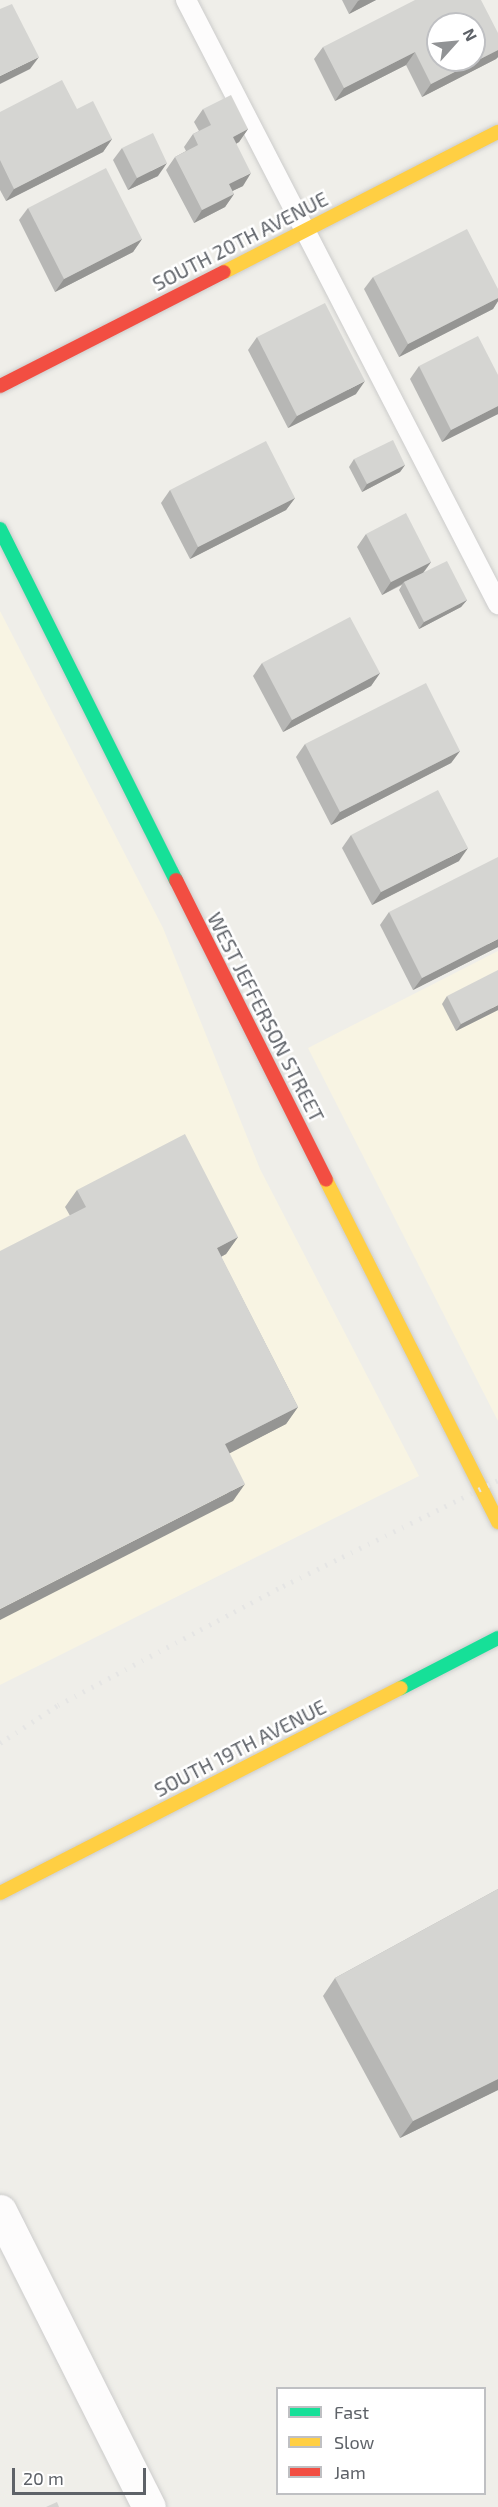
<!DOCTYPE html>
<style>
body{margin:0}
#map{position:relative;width:498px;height:2507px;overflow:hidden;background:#efeee9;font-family:"Exo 2",sans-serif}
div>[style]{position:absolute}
.commercial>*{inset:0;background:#f8f4e3}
.roads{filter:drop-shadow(0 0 2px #cccccb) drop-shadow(0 0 2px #cccccb)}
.lane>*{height:20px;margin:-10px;padding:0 10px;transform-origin:10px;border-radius:10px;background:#fdfcfc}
.street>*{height:33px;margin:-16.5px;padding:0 16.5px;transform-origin:16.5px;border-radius:16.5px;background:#fdfcfc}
.fast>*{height:14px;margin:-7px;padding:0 7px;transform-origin:7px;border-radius:7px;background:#16e098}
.slow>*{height:14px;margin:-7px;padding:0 7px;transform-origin:7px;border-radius:7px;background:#ffcf43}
.jam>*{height:14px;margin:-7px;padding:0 7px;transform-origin:7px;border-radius:7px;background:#f24e42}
.rail>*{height:4.5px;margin-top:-2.25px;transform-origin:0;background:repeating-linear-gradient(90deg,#e5e5e4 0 1.5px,transparent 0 9.5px)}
.wall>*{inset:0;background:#b7b7b5}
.shaded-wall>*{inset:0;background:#959593}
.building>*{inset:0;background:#d5d5d2}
span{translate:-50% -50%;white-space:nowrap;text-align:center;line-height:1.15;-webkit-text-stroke:5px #fff;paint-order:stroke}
.street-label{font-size:20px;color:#5e6268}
.legend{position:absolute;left:276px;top:2387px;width:210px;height:108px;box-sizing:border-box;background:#fff;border:2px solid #bfc0c3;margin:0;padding:8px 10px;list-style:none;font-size:18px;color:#5e6268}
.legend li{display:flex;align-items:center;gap:12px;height:30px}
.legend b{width:30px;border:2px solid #bfc0c3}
.north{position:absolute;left:426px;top:12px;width:60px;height:60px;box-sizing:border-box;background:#fff;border:2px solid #bfc0c3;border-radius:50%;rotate:63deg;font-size:16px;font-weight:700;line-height:24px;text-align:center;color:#5e6268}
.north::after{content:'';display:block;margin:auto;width:21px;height:27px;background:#919395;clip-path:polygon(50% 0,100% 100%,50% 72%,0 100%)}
.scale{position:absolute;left:12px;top:2468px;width:134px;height:27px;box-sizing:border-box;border:3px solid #5e6268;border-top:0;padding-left:8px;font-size:18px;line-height:21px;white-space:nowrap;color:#5e6268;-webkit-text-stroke:4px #fff;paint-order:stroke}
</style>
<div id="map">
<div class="commercial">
<div style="clip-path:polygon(0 611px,163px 928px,260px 1169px,419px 1476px,0 1685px)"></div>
<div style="clip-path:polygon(498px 951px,498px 1421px,308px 1048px)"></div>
</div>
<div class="roads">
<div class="lane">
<div style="left:186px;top:0;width:680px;rotate:62.68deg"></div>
</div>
<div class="street">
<div style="left:0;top:2211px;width:331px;rotate:63.3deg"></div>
</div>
<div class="fast">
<div style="left:0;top:529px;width:393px;rotate:63.4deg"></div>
<div style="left:401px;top:1688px;width:109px;rotate:-27.3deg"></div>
</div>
<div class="slow">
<div style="left:224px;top:272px;width:308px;rotate:-27.1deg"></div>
<div style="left:326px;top:1180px;width:383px;rotate:63.3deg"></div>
<div style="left:0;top:1893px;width:450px;rotate:-27.1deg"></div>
</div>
<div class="jam">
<div style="left:0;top:386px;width:251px;rotate:-27deg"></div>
<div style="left:176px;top:880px;width:335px;rotate:63.4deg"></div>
</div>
</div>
<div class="rail">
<div style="left:0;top:1743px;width:69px;rotate:-33.2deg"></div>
<div style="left:58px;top:1705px;width:255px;rotate:-27.9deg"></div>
<div style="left:283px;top:1586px;width:240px;rotate:-26.2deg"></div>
</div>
<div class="wall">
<div style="clip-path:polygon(342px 0,376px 0,349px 14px)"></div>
<div style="clip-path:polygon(498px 33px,498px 57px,496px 59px,422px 97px,406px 65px,335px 101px,314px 59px,323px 47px)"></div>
<div style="clip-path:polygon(77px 109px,112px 139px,103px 152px,6px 201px,0 190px,0 112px)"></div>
<div style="clip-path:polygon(203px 109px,248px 129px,239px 142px,236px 144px,243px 186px,232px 191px,234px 194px,225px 207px,194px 223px,166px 170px,175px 157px,186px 151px,184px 147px,193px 134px,199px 131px,194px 122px)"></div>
<div style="clip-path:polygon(122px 148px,158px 176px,128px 190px,113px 160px)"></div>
<div style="clip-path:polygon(28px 208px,142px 239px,133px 252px,55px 292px,19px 220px)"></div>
<div style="clip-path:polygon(373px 277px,498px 289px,498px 301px,493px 309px,399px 357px,364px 289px)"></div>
<div style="clip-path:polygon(257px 337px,356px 394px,288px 428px,248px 350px)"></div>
<div style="clip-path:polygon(419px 366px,498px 375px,498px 414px,442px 442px,410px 379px)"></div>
<div style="clip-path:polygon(354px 459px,405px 465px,400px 472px,362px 492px,349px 467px)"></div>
<div style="clip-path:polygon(170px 490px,295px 498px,286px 510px,190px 559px,161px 503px)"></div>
<div style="clip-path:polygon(366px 534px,431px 562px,424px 572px,467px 600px,461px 607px,419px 629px,399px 590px,402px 585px,382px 595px,357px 547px)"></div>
<div style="clip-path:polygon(262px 663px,380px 673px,371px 686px,283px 732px,253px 676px)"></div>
<div style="clip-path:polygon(305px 744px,460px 751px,451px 763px,331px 825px,296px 757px)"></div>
<div style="clip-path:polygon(351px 835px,459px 861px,372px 905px,342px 848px)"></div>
<div style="clip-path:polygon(389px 912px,498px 947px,413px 990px,380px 925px)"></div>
<div style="clip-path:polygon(447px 996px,498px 1010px,456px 1031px,442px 1004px)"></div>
<div style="clip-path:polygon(77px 1190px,238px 1237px,226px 1254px,221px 1257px,298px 1407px,286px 1424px,229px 1453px,233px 1501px,65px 1207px)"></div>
<div style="clip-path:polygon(498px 1889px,498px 2090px,400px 2138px,323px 1996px,335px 1978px)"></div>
</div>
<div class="shaded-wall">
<div style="clip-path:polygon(360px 0,376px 0,349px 14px,358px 1px)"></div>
<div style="clip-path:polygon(498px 50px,498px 57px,496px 59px,422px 97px,431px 84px)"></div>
<div style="clip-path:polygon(415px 52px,406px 65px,335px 101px,344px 88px)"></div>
<div style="clip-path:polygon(39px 57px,30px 69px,0 84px,0 76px)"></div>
<div style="clip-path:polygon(248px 129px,239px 142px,224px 150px,233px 137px)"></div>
<div style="clip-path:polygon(112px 139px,103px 152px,6px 201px,14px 189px)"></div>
<div style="clip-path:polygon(167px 163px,158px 176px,128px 190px,137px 178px)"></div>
<div style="clip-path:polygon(251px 173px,243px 186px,220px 197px,229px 184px)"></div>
<div style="clip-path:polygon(234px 194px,225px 207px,194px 223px,202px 210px)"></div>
<div style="clip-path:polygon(142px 239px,133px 252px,55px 292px,64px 279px)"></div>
<div style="clip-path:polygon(498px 298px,498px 301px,493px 309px,399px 357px,408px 344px)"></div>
<div style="clip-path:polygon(365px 381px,356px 394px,288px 428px,297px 416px)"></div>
<div style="clip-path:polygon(498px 406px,498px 414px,442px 442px,451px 430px)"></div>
<div style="clip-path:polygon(405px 465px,400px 472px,362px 492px,367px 484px)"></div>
<div style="clip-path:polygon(295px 498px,286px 510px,190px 559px,198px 547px)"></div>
<div style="clip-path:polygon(431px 562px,422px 574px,404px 582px,402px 584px,382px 595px,391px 582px)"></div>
<div style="clip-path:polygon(467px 600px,461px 607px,419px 629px,424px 622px)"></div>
<div style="clip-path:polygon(380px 673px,371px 686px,283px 732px,292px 720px)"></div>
<div style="clip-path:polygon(460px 751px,451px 763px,331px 825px,340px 812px)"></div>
<div style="clip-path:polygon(468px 848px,459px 861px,372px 905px,381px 892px)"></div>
<div style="clip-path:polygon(498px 939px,498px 947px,413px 990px,422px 978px)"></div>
<div style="clip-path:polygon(498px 1005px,498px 1010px,456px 1031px,461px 1024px)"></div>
<div style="clip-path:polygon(238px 1237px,226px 1254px,205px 1265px,217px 1248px)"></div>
<div style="clip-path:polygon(298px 1407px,286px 1424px,213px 1462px,225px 1444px)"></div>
<div style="clip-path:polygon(245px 1484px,233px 1501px,0 1620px,0 1609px)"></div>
<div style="clip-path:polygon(498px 2079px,498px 2090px,400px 2138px,413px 2121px)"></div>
</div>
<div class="building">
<div style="clip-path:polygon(evenodd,415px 0,481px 0,498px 33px,498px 50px,431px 84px,415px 52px,344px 88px,323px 47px,415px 0,438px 24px,474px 24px,474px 60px,438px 60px,438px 24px)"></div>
<div style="clip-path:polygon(12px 4px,39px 57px,0 76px,0 9px)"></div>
<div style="clip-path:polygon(62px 80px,77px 109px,93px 101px,112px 139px,14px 189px,0 160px,0 112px)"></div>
<div style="clip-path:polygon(231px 95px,248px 129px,233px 137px,251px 173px,229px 184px,234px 194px,202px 210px,175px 157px,198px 145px,193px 134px,211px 125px,203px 109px)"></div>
<div style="clip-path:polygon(153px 133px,167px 163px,137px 178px,122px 148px)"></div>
<div style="clip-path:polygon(106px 168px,142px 239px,64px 279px,28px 208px)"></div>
<div style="clip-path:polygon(467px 229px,498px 289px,498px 298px,408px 344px,373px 277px)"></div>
<div style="clip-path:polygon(325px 303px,365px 381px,297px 416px,257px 337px)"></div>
<div style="clip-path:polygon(478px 336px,498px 375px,498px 406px,451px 430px,419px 366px)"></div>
<div style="clip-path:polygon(393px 440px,405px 465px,367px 484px,354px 459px)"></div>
<div style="clip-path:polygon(266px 441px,295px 498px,198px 547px,170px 490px)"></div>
<div style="clip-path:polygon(406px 513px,431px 562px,391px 582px,366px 534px)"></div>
<div style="clip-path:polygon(447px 561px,467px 600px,424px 622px,404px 582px)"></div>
<div style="clip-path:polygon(350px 617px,380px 673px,292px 720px,262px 663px)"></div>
<div style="clip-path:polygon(426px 683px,460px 751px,340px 812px,305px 744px)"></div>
<div style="clip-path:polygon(438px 790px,468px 848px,381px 892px,351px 835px)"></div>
<div style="clip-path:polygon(498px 857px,498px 939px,422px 978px,389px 912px)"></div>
<div style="clip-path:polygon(498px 970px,498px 1005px,461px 1024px,447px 996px)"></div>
<div style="clip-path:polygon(185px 1134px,238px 1237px,217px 1248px,298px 1407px,225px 1444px,245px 1484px,0 1609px,0 1251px,86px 1207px,77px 1190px)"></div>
<div style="clip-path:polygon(498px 1889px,498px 2079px,413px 2121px,335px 1978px)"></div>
<div style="clip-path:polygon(57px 2502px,59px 2507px,46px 2507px)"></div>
</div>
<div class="street-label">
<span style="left:240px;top:241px;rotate:-27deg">SOUTH 20TH AVENUE</span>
<span style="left:266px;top:1017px;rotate:63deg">WEST JEFFERSON STREET</span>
<span style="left:240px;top:1748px;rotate:-27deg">SOUTH 19TH AVENUE</span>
</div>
<ul class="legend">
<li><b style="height:8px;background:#16e098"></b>Fast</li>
<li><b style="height:8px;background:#ffcf43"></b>Slow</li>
<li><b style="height:8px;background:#f24e42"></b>Jam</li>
</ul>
<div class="north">N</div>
<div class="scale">20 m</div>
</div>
